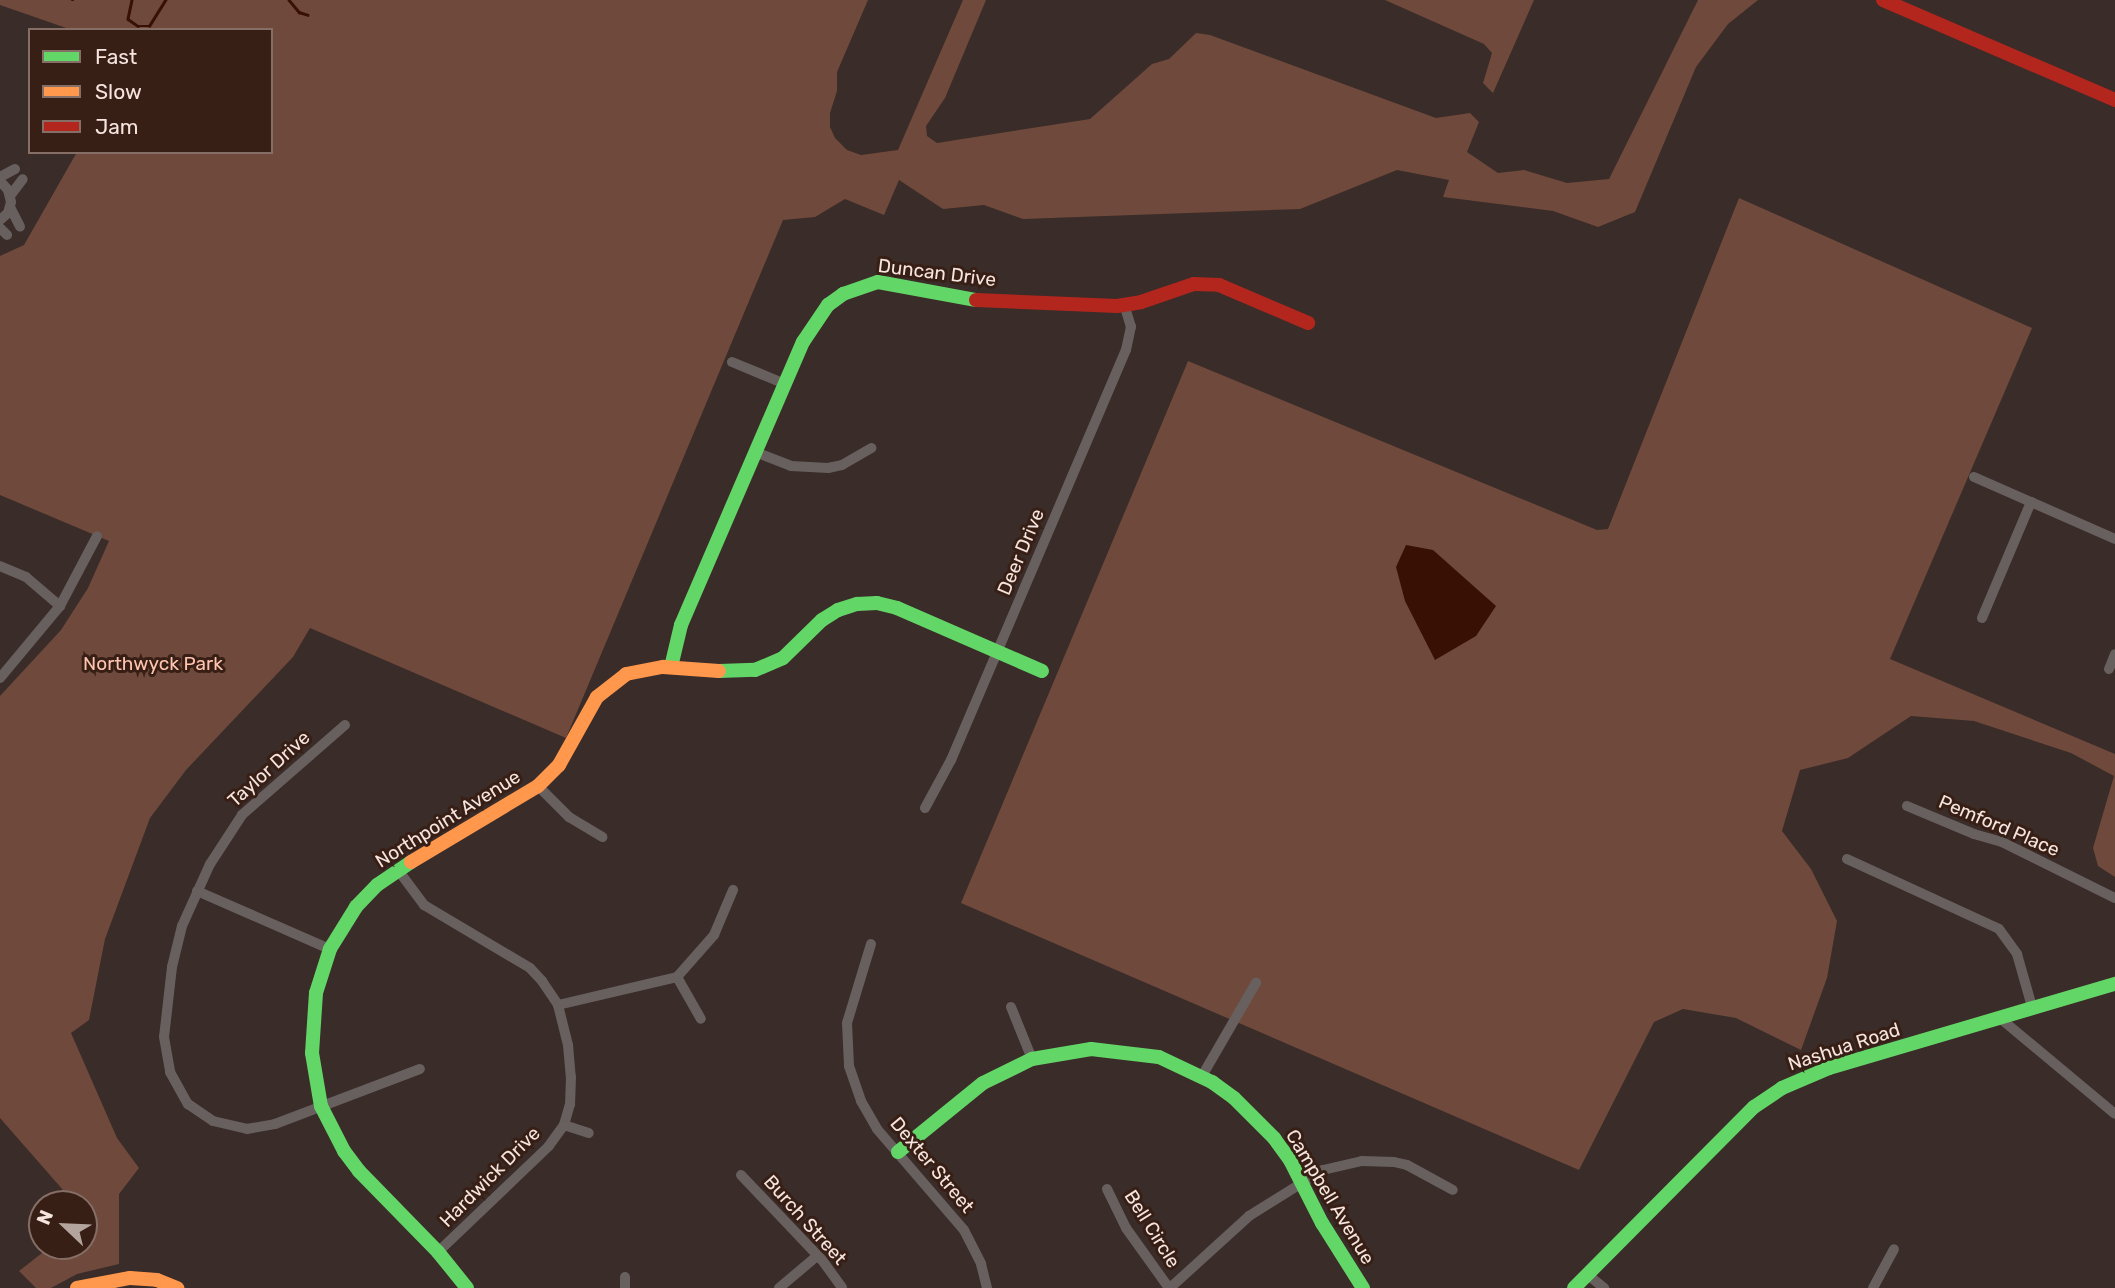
<!DOCTYPE html>
<style>
body{margin:0}
#map{position:relative;width:2115px;height:1288px;overflow:hidden;background:#3a2c28;font-family:Rubik,sans-serif}
div>[style]{position:absolute}
.green>*{inset:0;background:#6f493b}
.water>*{inset:0;background:#391104}
.stream>*{height:2.5px;margin:-1.25px;padding:0 1.25px;transform-origin:1.25px;border-radius:1.25px;background:#391104}
.street>*{height:10px;margin:-5px;padding:0 5px;transform-origin:5px;border-radius:5px;background:#67605e}
.fast>*{height:14px;margin:-7px;padding:0 7px;transform-origin:7px;border-radius:7px;background:#63d668}
.slow>*{height:14px;margin:-7px;padding:0 7px;transform-origin:7px;border-radius:7px;background:#ff974d}
.jam>*{height:14px;margin:-7px;padding:0 7px;transform-origin:7px;border-radius:7px;background:#b3261e}
span{translate:-50% -50%;white-space:nowrap;text-align:center;line-height:1.15;-webkit-text-stroke:6px #381f16;paint-order:stroke}
.street-label{font-size:19px;color:#f6e5de}
.park-label{font-size:19px;color:#ffc4af}
.legend{position:absolute;left:28px;top:28px;width:245px;height:126px;box-sizing:border-box;background:#381f16;border:2px solid #846e66;margin:0;padding:9px 12px;list-style:none;font-size:21px;color:#f6e5de}
.legend li{display:flex;align-items:center;gap:14px;height:35px}
.legend b{width:35px;border:2px solid #846e66}
.north{position:absolute;left:28px;top:1190px;width:70px;height:70px;box-sizing:border-box;background:#381f16;border:2px solid #846e66;border-radius:50%;rotate:293deg;font-size:19px;font-weight:700;line-height:28px;text-align:center;color:#f6e5de}
.north::after{content:'';display:block;margin:auto;width:24px;height:32px;background:#b4a49e;clip-path:polygon(50% 0,100% 100%,50% 72%,0 100%)}
</style>
<div id="map">
<div class="green">
<div style="clip-path:polygon(0 0,868px 0,837px 72px,837px 91px,830px 113px,830px 127px,835px 138px,847px 150px,861px 155px,898px 150px,963px 0,986px 0,945px 98px,926px 126px,927px 136px,937px 143px,1090px 119px,1152px 64px,1169px 59px,1196px 33px,1210px 35px,1436px 118px,1470px 113px,1479px 122px,1467px 152px,1498px 173px,1524px 170px,1567px 183px,1609px 179px,1698px 0,1758px 0,1728px 24px,1696px 67px,1635px 212px,1598px 227px,1553px 211px,1443px 197px,1449px 180px,1397px 170px,1300px 209px,1023px 219px,984px 205px,943px 209px,899px 180px,884px 215px,845px 199px,815px 217px,783px 220px,566px 738px,310px 628px,293px 657px,186px 770px,150px 818px,105px 939px,89px 1020px,71px 1033px,117px 1138px,139px 1168px,119px 1194px,119px 1264px,77px 1274px,51px 1288px,36px 1288px,19px 1271px,51px 1246px,84px 1246px,84px 1204px,60px 1204px,63px 1190px,0 1118px,0 696px,61px 630px,88px 588px,109px 541px,0 495px,0 256px,24px 245px,77px 152px,271px 152px,271px 30px,72px 30px,0 5px)"></div>
<div style="clip-path:polygon(1385px 0,1534px 0,1493px 93px,1483px 83px,1492px 53px,1484px 44px)"></div>
<div style="clip-path:polygon(1739px 198px,2032px 328px,1890px 659px,2115px 754px,2115px 877px,2098px 866px,2093px 848px,2114px 776px,2071px 753px,1974px 721px,1911px 716px,1848px 758px,1800px 770px,1782px 831px,1811px 869px,1837px 921px,1827px 978px,1801px 1050px,1736px 1018px,1683px 1009px,1654px 1022px,1579px 1170px,961px 903px,1188px 361px,1597px 530px,1608px 529px)"></div>
</div>
<div class="water">
<div style="clip-path:polygon(1406px 545px,1433px 550px,1496px 606px,1476px 636px,1435px 660px,1405px 601px,1396px 567px)"></div>
</div>
<div class="stream">
<div style="left:72px;top:0;width:1px"></div>
<div style="left:132px;top:0;width:19px;rotate:102deg"></div>
<div style="left:128px;top:19px;width:12px;rotate:35deg"></div>
<div style="left:138px;top:26px;width:11px"></div>
<div style="left:149px;top:26px;width:31px;rotate:-58deg"></div>
<div style="left:289px;top:0;width:16px;rotate:50deg"></div>
<div style="left:299px;top:12px;width:9px;rotate:18deg"></div>
</div>
<div class="street">
<div style="left:0;top:177px;width:17px;rotate:-28deg"></div>
<div style="left:0;top:181px;width:12px;rotate:48deg"></div>
<div style="left:8px;top:190px;width:12px;rotate:76deg"></div>
<div style="left:11px;top:202px;width:11px;rotate:105deg"></div>
<div style="left:8px;top:213px;width:11px;rotate:139deg"></div>
<div style="left:10px;top:196px;width:21px;rotate:-53deg"></div>
<div style="left:10px;top:207px;width:22px;rotate:63deg"></div>
<div style="left:0;top:228px;width:10px;rotate:45deg"></div>
<div style="left:732px;top:362px;width:57px;rotate:22.5deg"></div>
<div style="left:755px;top:452px;width:39px;rotate:21deg"></div>
<div style="left:791px;top:466px;width:37px;rotate:3deg"></div>
<div style="left:828px;top:468px;width:14px;rotate:-12deg"></div>
<div style="left:842px;top:465px;width:34px;rotate:-30deg"></div>
<div style="left:1974px;top:477px;width:154px;rotate:23.7deg"></div>
<div style="left:0;top:566px;width:28px;rotate:23deg"></div>
<div style="left:26px;top:577px;width:45px;rotate:40.5deg"></div>
<div style="left:1982px;top:618px;width:126px;rotate:-67.1deg"></div>
<div style="left:2109px;top:669px;width:16px;rotate:-68deg"></div>
<div style="left:0;top:678px;width:94px;rotate:-50.2deg"></div>
<div style="left:60px;top:606px;width:79px;rotate:-62.1deg"></div>
<div style="left:345px;top:725px;width:137px;rotate:138.9deg"></div>
<div style="left:242px;top:815px;width:59px;rotate:123.1deg"></div>
<div style="left:210px;top:864px;width:68px;rotate:114.3deg"></div>
<div style="left:182px;top:926px;width:42px;rotate:103.7deg"></div>
<div style="left:172px;top:967px;width:70px;rotate:96.5deg"></div>
<div style="left:164px;top:1037px;width:36px;rotate:80deg"></div>
<div style="left:170px;top:1072px;width:37px;rotate:61deg"></div>
<div style="left:188px;top:1104px;width:30px;rotate:34deg"></div>
<div style="left:213px;top:1121px;width:35px;rotate:13deg"></div>
<div style="left:247px;top:1129px;width:28px;rotate:-10deg"></div>
<div style="left:275px;top:1124px;width:155px;rotate:-20.8deg"></div>
<div style="left:538px;top:786px;width:44px;rotate:45deg"></div>
<div style="left:569px;top:817px;width:39px;rotate:31deg"></div>
<div style="left:1907px;top:806px;width:73px;rotate:22.7deg"></div>
<div style="left:1974px;top:834px;width:29px;rotate:16deg"></div>
<div style="left:2002px;top:842px;width:126px;rotate:26.4deg"></div>
<div style="left:925px;top:808px;width:55px;rotate:-61.6deg"></div>
<div style="left:951px;top:760px;width:446px;rotate:-66.9deg"></div>
<div style="left:1126px;top:350px;width:24px;rotate:-78deg"></div>
<div style="left:1131px;top:327px;width:24px;rotate:-107deg"></div>
<div style="left:1847px;top:859px;width:167px;rotate:24.7deg"></div>
<div style="left:1999px;top:929px;width:31px;rotate:54deg"></div>
<div style="left:2017px;top:954px;width:58px;rotate:74.1deg"></div>
<div style="left:398px;top:870px;width:44px;rotate:53.4deg"></div>
<div style="left:424px;top:905px;width:123px;rotate:30.7deg"></div>
<div style="left:530px;top:968px;width:18px;rotate:47deg"></div>
<div style="left:542px;top:981px;width:29px;rotate:56deg"></div>
<div style="left:558px;top:1005px;width:41px;rotate:76deg"></div>
<div style="left:568px;top:1045px;width:32px;rotate:85deg"></div>
<div style="left:571px;top:1077px;width:27px;rotate:92deg"></div>
<div style="left:570px;top:1104px;width:22px;rotate:106deg"></div>
<div style="left:564px;top:1125px;width:26px;rotate:126deg"></div>
<div style="left:549px;top:1146px;width:153px;rotate:136.3deg"></div>
<div style="left:197px;top:891px;width:145px;rotate:23.6deg"></div>
<div style="left:871px;top:944px;width:83px;rotate:106.9deg"></div>
<div style="left:847px;top:1023px;width:43px;rotate:87.3deg"></div>
<div style="left:849px;top:1066px;width:37px;rotate:71deg"></div>
<div style="left:861px;top:1101px;width:32px;rotate:60deg"></div>
<div style="left:877px;top:1129px;width:133px;rotate:49.3deg"></div>
<div style="left:964px;top:1230px;width:38px;rotate:63deg"></div>
<div style="left:981px;top:1264px;width:25px;rotate:76deg"></div>
<div style="left:677px;top:977px;width:48px;rotate:60.3deg"></div>
<div style="left:558px;top:1005px;width:122px;rotate:-13.2deg"></div>
<div style="left:677px;top:977px;width:56px;rotate:-48.6deg"></div>
<div style="left:714px;top:935px;width:49px;rotate:-67.1deg"></div>
<div style="left:1011px;top:1007px;width:56px;rotate:68deg"></div>
<div style="left:2001px;top:1019px;width:148px;rotate:39.8deg"></div>
<div style="left:1202px;top:1076px;width:108px;rotate:-59.9deg"></div>
<div style="left:564px;top:1125px;width:26px;rotate:18deg"></div>
<div style="left:741px;top:1175px;width:117px;rotate:46.4deg"></div>
<div style="left:822px;top:1260px;width:34px;rotate:54deg"></div>
<div style="left:1107px;top:1189px;width:43px;rotate:64deg"></div>
<div style="left:1126px;top:1228px;width:74px;rotate:54.4deg"></div>
<div style="left:1588px;top:1275px;width:21px;rotate:39deg"></div>
<div style="left:625px;top:1288px;width:11px;rotate:-90deg"></div>
<div style="left:779px;top:1288px;width:50px;rotate:-40.1deg"></div>
<div style="left:1170px;top:1288px;width:107px;rotate:-42.3deg"></div>
<div style="left:1249px;top:1216px;width:87px;rotate:-31.9deg"></div>
<div style="left:1323px;top:1170px;width:40px;rotate:-13deg"></div>
<div style="left:1362px;top:1161px;width:32px;rotate:2deg"></div>
<div style="left:1394px;top:1162px;width:13px;rotate:13deg"></div>
<div style="left:1407px;top:1165px;width:52px;rotate:28.5deg"></div>
<div style="left:1873px;top:1288px;width:44px;rotate:-61.7deg"></div>
</div>
<div class="fast">
<div style="left:671px;top:667px;width:43px;rotate:-76.6deg"></div>
<div style="left:681px;top:625px;width:308px;rotate:-66.7deg"></div>
<div style="left:803px;top:342px;width:45px;rotate:-56deg"></div>
<div style="left:828px;top:305px;width:19px;rotate:-36deg"></div>
<div style="left:843px;top:294px;width:37px;rotate:-19deg"></div>
<div style="left:878px;top:282px;width:100px;rotate:10.4deg"></div>
<div style="left:719px;top:671px;width:36px;rotate:-2deg"></div>
<div style="left:755px;top:670px;width:30px;rotate:-23deg"></div>
<div style="left:783px;top:658px;width:54px;rotate:-44.3deg"></div>
<div style="left:822px;top:620px;width:19px;rotate:-32deg"></div>
<div style="left:838px;top:610px;width:20px;rotate:-18deg"></div>
<div style="left:857px;top:604px;width:20px;rotate:-3deg"></div>
<div style="left:877px;top:603px;width:21px;rotate:14deg"></div>
<div style="left:897px;top:608px;width:158px;rotate:23.5deg"></div>
<div style="left:411px;top:862px;width:41px;rotate:145.9deg"></div>
<div style="left:377px;top:885px;width:30px;rotate:134deg"></div>
<div style="left:356px;top:907px;width:49px;rotate:121.8deg"></div>
<div style="left:330px;top:949px;width:46px;rotate:107.7deg"></div>
<div style="left:316px;top:993px;width:60px;rotate:93.8deg"></div>
<div style="left:312px;top:1053px;width:54px;rotate:80.4deg"></div>
<div style="left:321px;top:1106px;width:51px;rotate:62.9deg"></div>
<div style="left:344px;top:1151px;width:25px;rotate:53deg"></div>
<div style="left:359px;top:1171px;width:113px;rotate:45.7deg"></div>
<div style="left:438px;top:1252px;width:46px;rotate:51.1deg"></div>
<div style="left:898px;top:1152px;width:109px;rotate:-39.1deg"></div>
<div style="left:983px;top:1083px;width:55px;rotate:-26.1deg"></div>
<div style="left:1032px;top:1059px;width:60px;rotate:-9.6deg"></div>
<div style="left:1091px;top:1049px;width:68px;rotate:6.7deg"></div>
<div style="left:1159px;top:1057px;width:59px;rotate:25.3deg"></div>
<div style="left:1212px;top:1082px;width:27px;rotate:36deg"></div>
<div style="left:1234px;top:1098px;width:57px;rotate:45deg"></div>
<div style="left:1274px;top:1138px;width:27px;rotate:54deg"></div>
<div style="left:1290px;top:1160px;width:71px;rotate:63.1deg"></div>
<div style="left:1322px;top:1223px;width:77px;rotate:57.8deg"></div>
<div style="left:1574px;top:1288px;width:255px;rotate:-45.2deg"></div>
<div style="left:1754px;top:1107px;width:34px;rotate:-34deg"></div>
<div style="left:1782px;top:1088px;width:51px;rotate:-23.1deg"></div>
<div style="left:1829px;top:1068px;width:298px;rotate:-16.4deg"></div>
</div>
<div class="slow">
<div style="left:411px;top:862px;width:148px;rotate:-30.9deg"></div>
<div style="left:538px;top:786px;width:30px;rotate:-45deg"></div>
<div style="left:559px;top:765px;width:78px;rotate:-60.8deg"></div>
<div style="left:597px;top:697px;width:37px;rotate:-38deg"></div>
<div style="left:626px;top:674px;width:38px;rotate:-11deg"></div>
<div style="left:663px;top:667px;width:56px;rotate:4.1deg"></div>
<div style="left:77px;top:1288px;width:54px;rotate:-10.7deg"></div>
<div style="left:130px;top:1278px;width:27px;rotate:4deg"></div>
<div style="left:157px;top:1280px;width:22px;rotate:22deg"></div>
</div>
<div class="jam">
<div style="left:1883px;top:0;width:253px;rotate:23.3deg"></div>
<div style="left:976px;top:300px;width:141px;rotate:2.4deg"></div>
<div style="left:1117px;top:306px;width:24px;rotate:-9deg"></div>
<div style="left:1141px;top:302px;width:56px;rotate:-18.8deg"></div>
<div style="left:1194px;top:284px;width:25px;rotate:2deg"></div>
<div style="left:1219px;top:285px;width:97px;rotate:23.1deg"></div>
</div>
<div class="street-label">
<span style="left:937px;top:273px;rotate:7deg">Duncan Drive</span>
<span style="left:1021px;top:552px;rotate:-67deg">Deer Drive</span>
<span style="left:269px;top:769px;rotate:-42deg">Taylor Drive</span>
<span style="left:448px;top:819px;rotate:-32deg">Northpoint Avenue</span>
<span style="left:1999px;top:826px;rotate:23deg">Pemford Place</span>
<span style="left:1844px;top:1047px;rotate:-18deg">Nashua Road</span>
<span style="left:932px;top:1165px;rotate:50deg">Dexter Street</span>
<span style="left:490px;top:1177px;rotate:-45deg">Hardwick Drive</span>
<span style="left:1330px;top:1197px;rotate:59deg">Campbell Avenue</span>
<span style="left:805px;top:1220px;rotate:48deg">Burch Street</span>
<span style="left:1152px;top:1229px;rotate:58deg">Bell Circle</span>
</div>
<div class="park-label">
<span style="left:153px;top:664px">Northwyck Park</span>
</div>
<ul class="legend">
<li><b style="height:9px;background:#63d668"></b>Fast</li>
<li><b style="height:9px;background:#ff974d"></b>Slow</li>
<li><b style="height:9px;background:#b3261e"></b>Jam</li>
</ul>
<div class="north">N</div>
</div>
